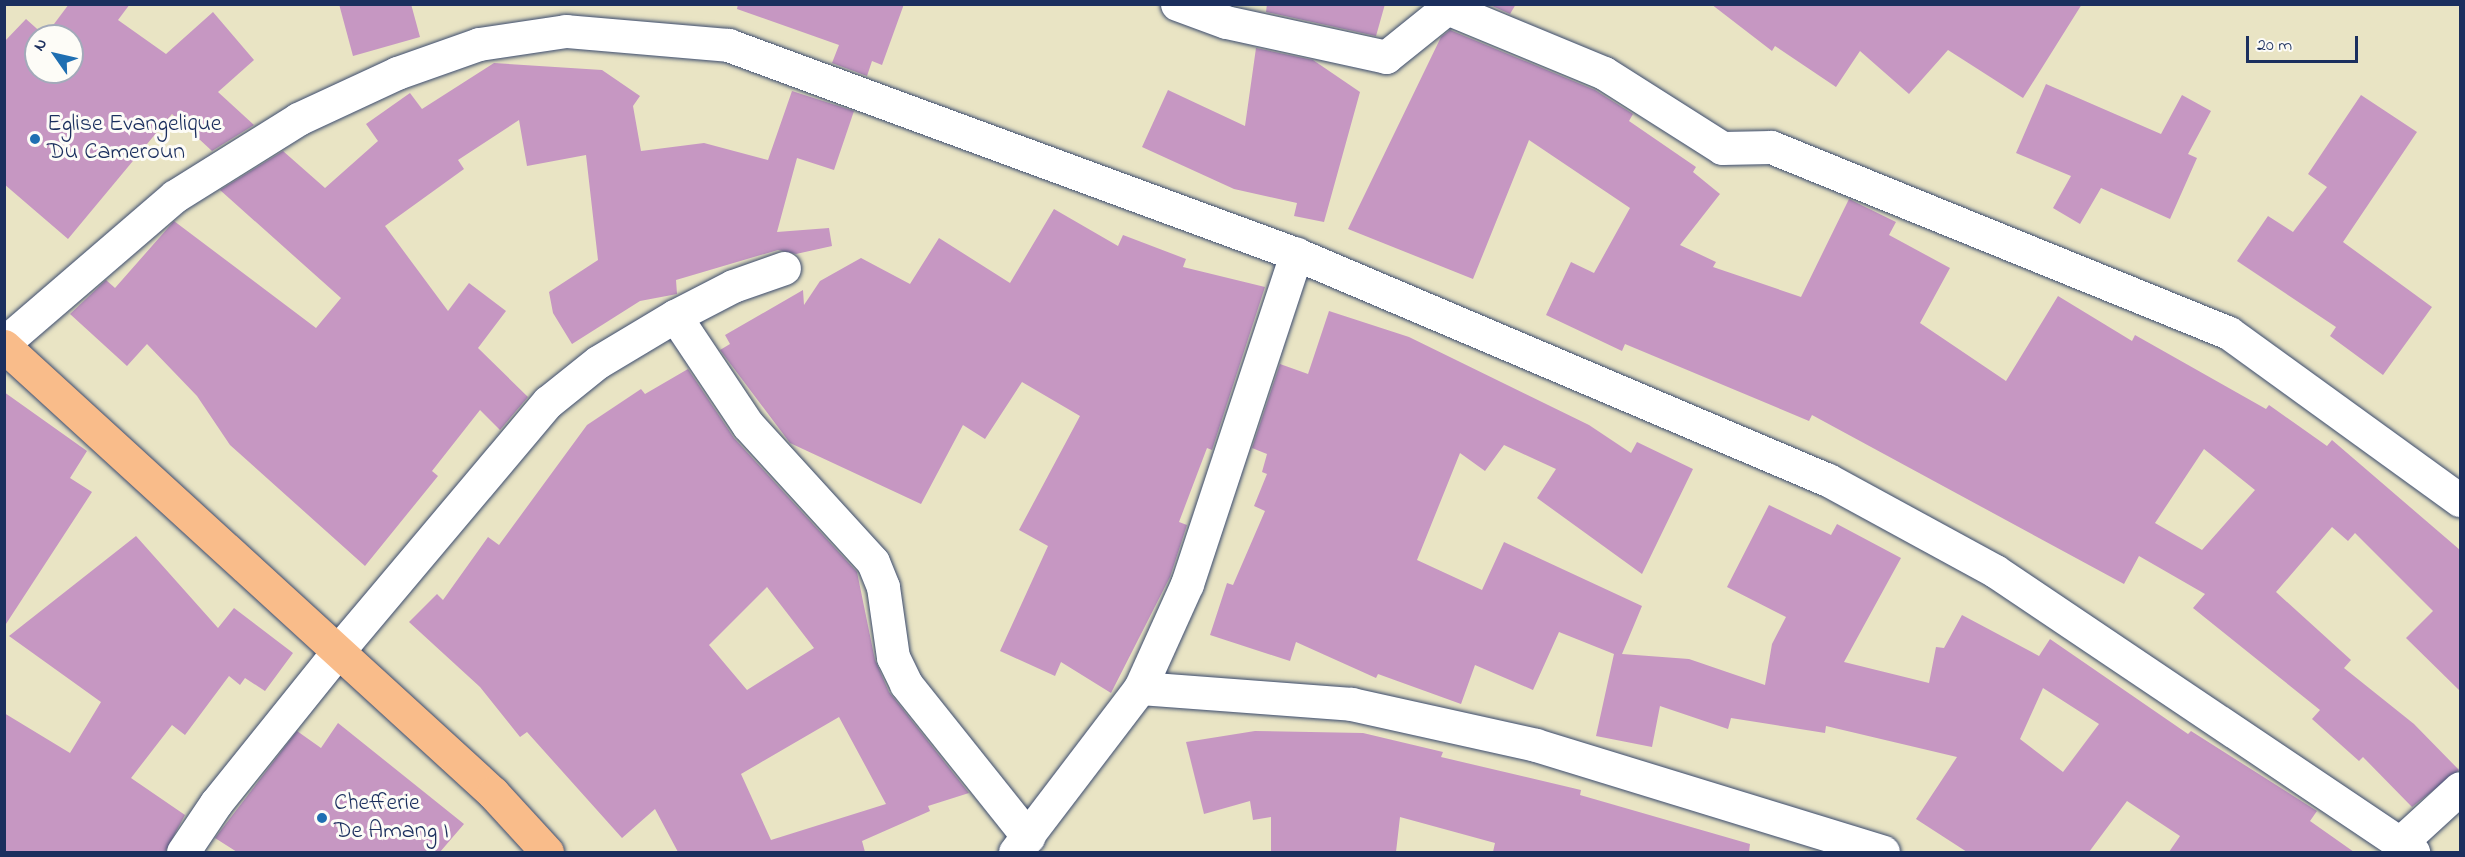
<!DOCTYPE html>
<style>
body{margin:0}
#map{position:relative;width:2465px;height:857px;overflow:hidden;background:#e9e4c4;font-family:"Indie Flower",sans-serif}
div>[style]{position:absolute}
.building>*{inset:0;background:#c697c2}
.roads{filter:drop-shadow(0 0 2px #3a4a6d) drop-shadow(0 0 2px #3a4a6d)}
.minor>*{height:33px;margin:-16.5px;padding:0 16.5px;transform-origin:16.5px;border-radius:16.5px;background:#fff}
.major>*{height:33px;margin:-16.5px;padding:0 16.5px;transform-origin:16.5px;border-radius:16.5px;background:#f9bc8a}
.dots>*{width:16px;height:16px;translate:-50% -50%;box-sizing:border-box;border:3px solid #fdfcf7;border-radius:50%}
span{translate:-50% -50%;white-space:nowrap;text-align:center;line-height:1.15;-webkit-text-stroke:6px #fdfcf7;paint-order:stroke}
.poi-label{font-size:24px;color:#1b2f5e}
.left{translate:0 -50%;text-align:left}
.frame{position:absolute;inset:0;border:6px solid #1b2f5e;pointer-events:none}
.north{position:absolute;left:24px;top:24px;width:60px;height:60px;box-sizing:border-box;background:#fdfcf7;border:2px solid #a3aaba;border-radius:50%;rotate:304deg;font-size:16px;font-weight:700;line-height:24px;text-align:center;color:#1b2f5e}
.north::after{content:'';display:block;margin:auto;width:21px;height:27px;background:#1f6fb2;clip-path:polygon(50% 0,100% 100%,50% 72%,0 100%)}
.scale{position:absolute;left:2246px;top:36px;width:112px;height:27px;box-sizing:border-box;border:3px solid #1b2f5e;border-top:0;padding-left:8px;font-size:18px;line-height:21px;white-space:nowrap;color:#1b2f5e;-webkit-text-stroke:4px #fdfcf7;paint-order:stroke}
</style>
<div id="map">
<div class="building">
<div style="clip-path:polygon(evenodd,69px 4px,130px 4px,118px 20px,166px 54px,213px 12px,254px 60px,218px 92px,254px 125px,212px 151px,172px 114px,68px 239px,4px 184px,4px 42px,26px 19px,45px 36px,69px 4px,36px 36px,72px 36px,72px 72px,36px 72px,36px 36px)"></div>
<div style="clip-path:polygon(339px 4px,411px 4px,420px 37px,353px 56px)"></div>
<div style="clip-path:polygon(738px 4px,904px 4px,882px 65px,872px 61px,867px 76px,832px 63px,839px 45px,737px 9px)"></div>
<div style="clip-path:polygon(1267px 4px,1385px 4px,1376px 36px,1266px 12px)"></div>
<div style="clip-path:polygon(1488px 4px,1516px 4px,1510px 14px)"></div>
<div style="clip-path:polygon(1711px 4px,2082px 4px,2023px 98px,1948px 50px,1909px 94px,1860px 51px,1836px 87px,1775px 46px,1772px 51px)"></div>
<div style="clip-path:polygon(evenodd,1450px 30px,1595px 90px,1633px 114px,1629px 121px,1696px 167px,1693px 172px,1720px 194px,1680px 245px,1716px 262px,1713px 267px,1801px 297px,1849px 199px,1896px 222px,1889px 235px,1950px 268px,1920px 323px,2006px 381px,2058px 296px,2132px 341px,2135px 335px,2266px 409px,2269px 405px,2327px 446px,2332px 440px,2460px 550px,2460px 691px,2406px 638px,2433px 611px,2355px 533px,2348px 541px,2332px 527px,2276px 592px,2351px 660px,2344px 668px,2414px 724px,2459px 770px,2412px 807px,2363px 757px,2359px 761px,2312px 719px,2320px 710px,2193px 608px,2205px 594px,2139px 556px,2124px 584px,1812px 415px,1809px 421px,1625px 344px,1622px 351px,1546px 315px,1571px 262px,1594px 273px,1630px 208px,1529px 140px,1473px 279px,1348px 229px,1441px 37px,1450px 30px,2204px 449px,2255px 490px,2202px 550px,2155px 523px,2204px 449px)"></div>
<div style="clip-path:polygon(1256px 48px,1313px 60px,1360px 92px,1324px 222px,1294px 216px,1297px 203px,1234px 189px,1142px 147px,1168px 90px,1245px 126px)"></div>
<div style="clip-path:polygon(494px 63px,602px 70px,640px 96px,633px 106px,641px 151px,704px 143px,768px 160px,792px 91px,854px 111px,834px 170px,797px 158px,777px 232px,829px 228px,832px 246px,796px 254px,778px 250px,676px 280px,677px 294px,640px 301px,572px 344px,553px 313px,549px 292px,598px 260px,586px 155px,527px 166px,519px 120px,458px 160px,464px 169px,385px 226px,448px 311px,469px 283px,506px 311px,478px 348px,528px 397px,500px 430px,480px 410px,432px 471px,438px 476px,365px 566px,230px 445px,197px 396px,147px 344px,127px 366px,70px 314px,106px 280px,115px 288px,174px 221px,316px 328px,341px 298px,220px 190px,283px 151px,325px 188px,378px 141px,366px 124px,410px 93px,422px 109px)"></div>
<div style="clip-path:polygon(2046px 84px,2161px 134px,2182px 95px,2211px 111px,2188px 154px,2197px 158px,2170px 219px,2101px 188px,2080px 224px,2053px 208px,2071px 176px,2016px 153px)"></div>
<div style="clip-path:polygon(2361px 95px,2417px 132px,2343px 242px,2432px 307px,2383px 375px,2330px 336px,2336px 327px,2237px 261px,2268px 216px,2293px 232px,2327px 187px,2308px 174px)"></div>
<div style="clip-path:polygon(1054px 209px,1118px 246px,1123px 235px,1186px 259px,1183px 267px,1265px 287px,1212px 450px,1207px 448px,1179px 522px,1187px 525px,1170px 577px,1111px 693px,1061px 662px,1055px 676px,1000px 651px,1048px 546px,1019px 530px,1080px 416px,1022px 382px,985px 439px,963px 425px,921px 504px,790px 443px,720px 350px,730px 344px,725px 335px,803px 290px,804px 305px,820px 281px,861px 258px,910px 284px,939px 238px,1010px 283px)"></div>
<div style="clip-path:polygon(evenodd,1329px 311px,1409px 337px,1589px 425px,1631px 453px,1637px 442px,1693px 469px,1642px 574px,1537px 498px,1556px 469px,1504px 445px,1485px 471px,1460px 453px,1417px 560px,1482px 590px,1504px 542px,1642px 606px,1622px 654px,1689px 659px,1765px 685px,1772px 644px,1786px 617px,1727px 587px,1769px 505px,1831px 535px,1837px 524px,1901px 558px,1844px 662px,1929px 683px,1936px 647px,1944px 648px,1962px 615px,2039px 656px,2050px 639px,2188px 734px,2191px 731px,2317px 811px,2310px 821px,2354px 852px,2169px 852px,2180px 836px,2127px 801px,2089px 852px,1967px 852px,1916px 819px,1957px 757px,1826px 726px,1825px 733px,1731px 718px,1728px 729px,1660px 706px,1652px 747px,1596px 736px,1614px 654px,1559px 632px,1533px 690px,1475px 665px,1461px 704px,1378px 674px,1376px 678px,1296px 642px,1290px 661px,1210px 635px,1227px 583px,1233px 585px,1265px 511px,1254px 506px,1267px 474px,1262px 472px,1267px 454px,1252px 448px,1280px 364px,1308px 374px,1329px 311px,2043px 688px,2099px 724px,2063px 772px,2020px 739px,2043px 688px)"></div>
<div style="clip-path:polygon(evenodd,688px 369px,734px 438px,857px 572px,875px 660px,889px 692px,969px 793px,928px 806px,930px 811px,862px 841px,865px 852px,678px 852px,655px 809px,622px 838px,527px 732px,520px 737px,480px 687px,409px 622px,437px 594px,443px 600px,488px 537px,499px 545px,587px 425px,641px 389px,645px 394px,688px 369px,767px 587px,814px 648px,747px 690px,709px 645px,767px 587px,688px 369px,839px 717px,886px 804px,771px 840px,741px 774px,839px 717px)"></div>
<div style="clip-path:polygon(4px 392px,87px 451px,70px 478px,92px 492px,4px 627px)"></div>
<div style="clip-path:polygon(136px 536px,218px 628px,234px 608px,293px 653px,265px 691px,245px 678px,240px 685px,229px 676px,185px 735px,172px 725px,131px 778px,185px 815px,165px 852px,4px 852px,4px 713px,70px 753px,101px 702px,9px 636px)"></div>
<div style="clip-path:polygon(338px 723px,464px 824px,440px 852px,237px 852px,215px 838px,297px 731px,321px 748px)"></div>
<div style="clip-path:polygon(1255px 731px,1363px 733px,1443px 752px,1441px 757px,1581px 790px,1580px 795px,1750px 844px,1749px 852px,1493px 852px,1495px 843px,1400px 817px,1396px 852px,1271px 852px,1271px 817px,1253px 820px,1250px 801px,1204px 814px,1186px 742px)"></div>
</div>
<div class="roads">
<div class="minor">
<div style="left:1177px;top:4px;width:52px;rotate:20.2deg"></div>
<div style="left:1226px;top:22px;width:164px;rotate:12.3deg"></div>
<div style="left:1386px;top:57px;width:78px;rotate:-38.8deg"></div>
<div style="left:1447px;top:8px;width:170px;rotate:22.5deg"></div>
<div style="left:1604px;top:73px;width:140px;rotate:32.4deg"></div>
<div style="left:1722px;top:148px;width:49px;rotate:-1.2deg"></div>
<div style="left:1771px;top:147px;width:494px;rotate:22.1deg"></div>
<div style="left:2229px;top:333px;width:285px;rotate:35.9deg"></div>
<div style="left:675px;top:316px;width:131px;rotate:56.2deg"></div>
<div style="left:748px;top:425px;width:185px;rotate:47.6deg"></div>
<div style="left:873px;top:562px;width:27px;rotate:68deg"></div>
<div style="left:883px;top:587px;width:71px;rotate:81.9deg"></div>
<div style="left:893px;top:657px;width:30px;rotate:64deg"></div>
<div style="left:906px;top:684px;width:196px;rotate:51.4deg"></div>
<div style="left:4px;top:343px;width:225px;rotate:-40.7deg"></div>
<div style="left:175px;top:196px;width:145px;rotate:-32deg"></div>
<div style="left:298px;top:119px;width:109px;rotate:-24.9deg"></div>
<div style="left:397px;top:73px;width:87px;rotate:-19.5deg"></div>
<div style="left:479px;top:44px;width:88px;rotate:-8.5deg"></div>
<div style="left:566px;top:31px;width:163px;rotate:4.9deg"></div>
<div style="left:728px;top:45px;width:605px;rotate:20.2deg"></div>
<div style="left:1296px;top:254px;width:578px;rotate:23.02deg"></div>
<div style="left:1828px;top:480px;width:190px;rotate:28.6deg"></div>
<div style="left:1995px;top:571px;width:504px;rotate:33.91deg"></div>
<div style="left:1140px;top:688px;width:212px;rotate:4.3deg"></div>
<div style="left:1351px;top:704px;width:189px;rotate:12.5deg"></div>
<div style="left:1536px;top:745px;width:363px;rotate:17.1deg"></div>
<div style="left:2400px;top:843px;width:81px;rotate:-42.5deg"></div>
<div style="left:183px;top:852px;width:59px;rotate:-56deg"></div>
<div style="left:216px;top:803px;width:195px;rotate:-51.2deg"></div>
<div style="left:338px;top:651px;width:326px;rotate:-49.9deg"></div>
<div style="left:548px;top:402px;width:64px;rotate:-38.7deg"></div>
<div style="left:598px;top:362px;width:90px;rotate:-30.9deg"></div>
<div style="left:675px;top:316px;width:65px;rotate:-27.3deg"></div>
<div style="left:733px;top:286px;width:54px;rotate:-19.4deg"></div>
<div style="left:1015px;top:852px;width:206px;rotate:-52.7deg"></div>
<div style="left:1140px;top:688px;width:114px;rotate:-65.7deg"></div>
<div style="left:1187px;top:584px;width:348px;rotate:-71.7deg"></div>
</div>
<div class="major">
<div style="left:4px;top:346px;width:663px;rotate:42.43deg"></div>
<div style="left:493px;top:793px;width:80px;rotate:47.5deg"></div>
</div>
</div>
<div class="dots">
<div style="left:35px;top:139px;background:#1f6fb2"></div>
<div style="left:322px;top:818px;background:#1f6fb2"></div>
</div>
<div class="poi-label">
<span class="left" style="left:47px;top:139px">Eglise Evangelique<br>Du Cameroun</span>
<span class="left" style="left:334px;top:818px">Chefferie<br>De Amang I</span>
</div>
<div class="frame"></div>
<div class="north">N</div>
<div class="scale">20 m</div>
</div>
